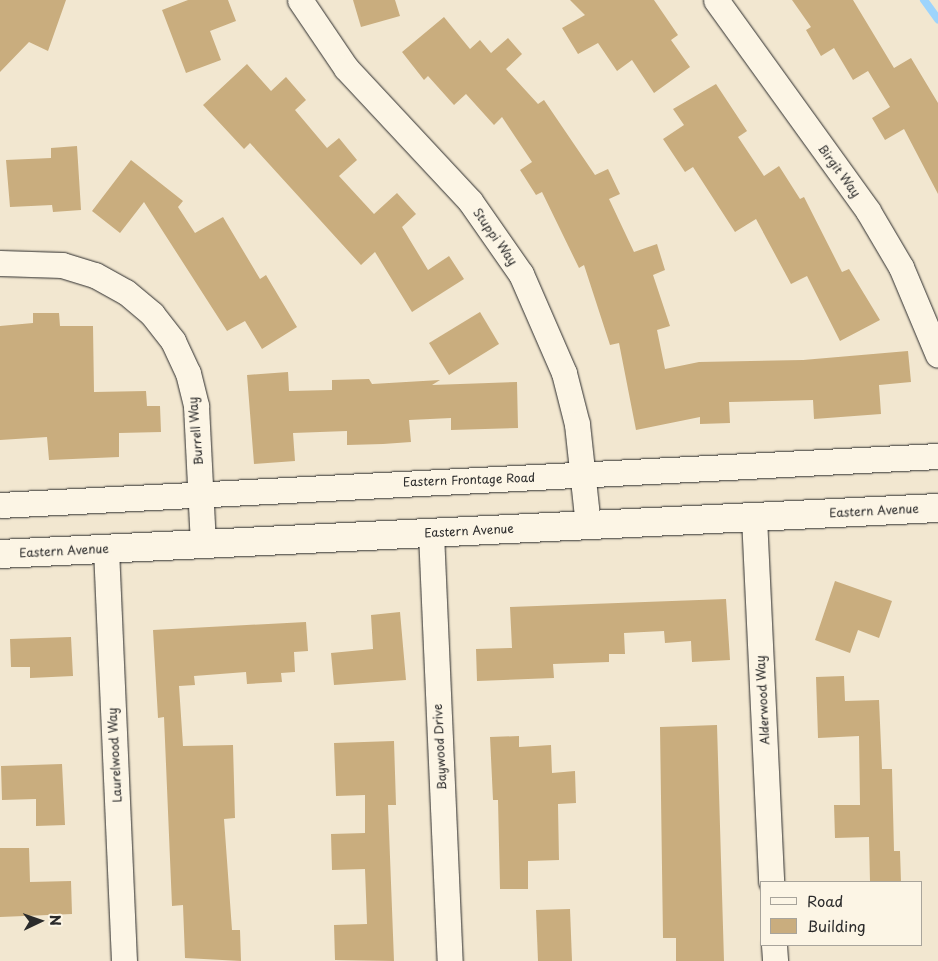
<!DOCTYPE html>
<style>
body{margin:0}
#map{position:relative;width:938px;height:961px;overflow:hidden;background:#f2e7d0;font-family:"Playpen Sans",sans-serif}
div>[style]{position:absolute}
.stream>*{height:8px;margin:-4px;padding:0 4px;transform-origin:4px;border-radius:4px;background:#9dd4fc}
.building>*{inset:0;background:#c9ad7e}
.roads{filter:drop-shadow(0 0 1px #2b2b2b) drop-shadow(0 0 1px #2b2b2b)}
.street>*{height:25px;margin:-12.5px;padding:0 12.5px;transform-origin:12.5px;border-radius:12.5px;background:#fcf5e5}
.secondary>*{height:28px;margin:-14px;padding:0 14px;transform-origin:14px;border-radius:14px;background:#fcf5e5}
span{translate:-50% -50%;white-space:nowrap;text-align:center;line-height:1.15;-webkit-text-stroke:4.5px #fcf5e5;paint-order:stroke}
.street-label{font-size:12px;color:#2b2b2b}
.legend{position:absolute;left:760px;top:881px;width:162px;height:65px;box-sizing:border-box;background:#fcf5e5;border:1px solid #a8a49b;margin:0;padding:6px 9px;list-style:none;font-size:15px;color:#2b2b2b}
.legend li{display:flex;align-items:center;gap:10px;height:25px}
.legend b{width:25px;border:1px solid #a8a49b}
.north{position:absolute;left:15px;top:896px;width:50px;height:50px;-webkit-text-stroke:4px #fcf5e5;paint-order:stroke;rotate:87deg;font-size:14px;font-weight:700;line-height:20px;text-align:center;color:#2b2b2b}
.north::after{content:'';display:block;margin:auto;width:18px;height:22px;background:#2b2b2b;clip-path:polygon(50% 0,100% 100%,50% 72%,0 100%)}
</style>
<div id="map">
<div class="stream">
<div style="left:924px;top:0;width:24px;rotate:54deg"></div>
</div>
<div class="building">
<div style="clip-path:polygon(0 0,66px 0,48px 51px,29px 42px,0 72px)"></div>
<div style="clip-path:polygon(188px 0,228px 0,236px 21px,210px 31px,221px 60px,186px 73px,162px 10px)"></div>
<div style="clip-path:polygon(353px 0,395px 0,400px 16px,361px 27px)"></div>
<div style="clip-path:polygon(570px 0,654px 0,678px 35px,671px 40px,690px 67px,654px 93px,632px 60px,617px 71px,598px 43px,578px 54px,562px 28px,585px 15px)"></div>
<div style="clip-path:polygon(792px 0,853px 0,894px 68px,911px 58px,938px 103px,938px 194px,904px 129px,885px 140px,872px 118px,890px 107px,868px 71px,853px 80px,834px 48px,821px 56px,806px 30px,811px 27px)"></div>
<div style="clip-path:polygon(444px 17px,470px 49px,480px 40px,491px 53px,508px 38px,522px 54px,506px 69px,538px 104px,544px 100px,595px 175px,608px 169px,620px 194px,609px 199px,634px 252px,657px 244px,665px 270px,653px 275px,670px 326px,657px 330px,665px 369px,699px 362px,803px 360px,908px 351px,911px 382px,879px 385px,881px 414px,814px 419px,813px 400px,729px 402px,730px 423px,700px 424px,700px 417px,636px 430px,619px 343px,610px 345px,584px 265px,579px 268px,542px 192px,536px 195px,520px 170px,532px 162px,502px 117px,494px 125px,466px 94px,454px 105px,428px 76px,424px 80px,402px 52px)"></div>
<div style="clip-path:polygon(247px 64px,271px 91px,286px 77px,306px 100px,295px 110px,327px 148px,339px 138px,357px 160px,339px 176px,374px 214px,397px 193px,416px 214px,402px 227px,428px 270px,449px 256px,464px 279px,412px 312px,375px 252px,361px 265px,250px 143px,244px 149px,203px 105px)"></div>
<div style="clip-path:polygon(716px 84px,747px 131px,738px 137px,764px 176px,779px 166px,800px 199px,804px 197px,842px 272px,849px 269px,880px 320px,840px 341px,807px 276px,791px 284px,756px 219px,735px 232px,693px 167px,685px 172px,663px 139px,684px 125px,673px 109px)"></div>
<div style="clip-path:polygon(77px 146px,81px 210px,53px 212px,52px 205px,10px 207px,6px 160px,51px 158px,51px 148px)"></div>
<div style="clip-path:polygon(131px 160px,183px 201px,178px 207px,195px 233px,223px 217px,260px 279px,266px 275px,297px 327px,262px 349px,245px 321px,227px 331px,144px 202px,120px 233px,92px 211px)"></div>
<div style="clip-path:polygon(480px 312px,499px 344px,449px 375px,429px 343px)"></div>
<div style="clip-path:polygon(33px 313px,59px 313px,60px 326px,93px 326px,94px 392px,146px 391px,147px 406px,160px 406px,161px 432px,119px 433px,119px 457px,49px 460px,47px 437px,0 440px,0 326px,33px 323px)"></div>
<div style="clip-path:polygon(288px 372px,289px 391px,332px 390px,332px 380px,369px 379px,372px 384px,440px 380px,432px 385px,517px 382px,518px 428px,451px 430px,451px 418px,409px 420px,411px 442px,383px 444px,347px 445px,347px 431px,293px 433px,295px 461px,254px 464px,247px 375px)"></div>
<div style="clip-path:polygon(835px 581px,892px 601px,879px 638px,858px 630px,850px 653px,815px 640px)"></div>
<div style="clip-path:polygon(726px 599px,730px 660px,692px 662px,691px 641px,665px 643px,664px 631px,624px 633px,625px 654px,609px 654px,609px 662px,553px 664px,554px 678px,477px 681px,476px 649px,512px 648px,510px 607px)"></div>
<div style="clip-path:polygon(400px 612px,406px 680px,334px 685px,331px 653px,373px 649px,371px 615px)"></div>
<div style="clip-path:polygon(306px 622px,308px 651px,294px 652px,295px 672px,281px 673px,282px 682px,247px 684px,246px 672px,194px 676px,195px 685px,179px 686px,183px 746px,233px 745px,235px 818px,224px 819px,232px 930px,240px 930px,241px 961px,185px 958px,183px 905px,172px 906px,164px 717px,158px 718px,153px 630px)"></div>
<div style="clip-path:polygon(71px 637px,73px 676px,30px 678px,30px 667px,11px 667px,10px 639px)"></div>
<div style="clip-path:polygon(844px 676px,845px 701px,879px 700px,882px 769px,892px 769px,894px 851px,900px 851px,901px 882px,870px 882px,869px 837px,835px 838px,834px 805px,860px 805px,859px 736px,818px 738px,816px 677px)"></div>
<div style="clip-path:polygon(717px 725px,724px 961px,676px 961px,676px 938px,663px 938px,660px 727px)"></div>
<div style="clip-path:polygon(519px 736px,519px 747px,551px 745px,552px 773px,575px 771px,576px 803px,558px 804px,559px 860px,528px 861px,528px 889px,500px 889px,498px 800px,493px 800px,490px 737px)"></div>
<div style="clip-path:polygon(394px 741px,396px 805px,388px 805px,394px 961px,335px 960px,334px 925px,367px 924px,365px 869px,332px 870px,331px 834px,365px 833px,365px 795px,336px 796px,334px 743px)"></div>
<div style="clip-path:polygon(62px 764px,65px 825px,36px 826px,36px 799px,2px 800px,1px 766px)"></div>
<div style="clip-path:polygon(0 848px,29px 848px,30px 882px,71px 881px,72px 914px,0 917px)"></div>
<div style="clip-path:polygon(570px 909px,572px 961px,538px 961px,536px 910px)"></div>
</div>
<div class="roads">
<div class="street">
<div style="left:300px;top:0;width:82px;rotate:55.9deg"></div>
<div style="left:346px;top:68px;width:182px;rotate:47deg"></div>
<div style="left:470px;top:201px;width:89px;rotate:55.1deg"></div>
<div style="left:521px;top:274px;width:108px;rotate:66.5deg"></div>
<div style="left:564px;top:373px;width:53px;rotate:75.7deg"></div>
<div style="left:577px;top:424px;width:102px;rotate:83.8deg"></div>
<div style="left:716px;top:0;width:260px;rotate:54.2deg"></div>
<div style="left:868px;top:211px;width:65px;rotate:59.5deg"></div>
<div style="left:901px;top:267px;width:95px;rotate:67.2deg"></div>
<div style="left:0;top:263px;width:62px;rotate:1.8deg"></div>
<div style="left:62px;top:265px;width:34px;rotate:17deg"></div>
<div style="left:95px;top:275px;width:35px;rotate:29deg"></div>
<div style="left:126px;top:292px;width:34px;rotate:40deg"></div>
<div style="left:152px;top:314px;width:34px;rotate:52deg"></div>
<div style="left:173px;top:341px;width:35px;rotate:65deg"></div>
<div style="left:188px;top:373px;width:34px;rotate:76deg"></div>
<div style="left:196px;top:406px;width:138px;rotate:87.1deg"></div>
<div style="left:0;top:505px;width:939px;rotate:-2.99deg"></div>
<div style="left:754px;top:517px;width:365px;rotate:87.3deg"></div>
<div style="left:431px;top:533px;width:428px;rotate:87.5deg"></div>
<div style="left:106px;top:549px;width:412px;rotate:87.5deg"></div>
<div style="left:774px;top:945px;width:16px;rotate:86deg"></div>
</div>
<div class="secondary">
<div style="left:0;top:554px;width:939px;rotate:-2.81deg"></div>
</div>
</div>
<div class="street-label">
<span style="left:839px;top:171px;rotate:54deg">Birgit Way</span>
<span style="left:495px;top:237px;rotate:55deg">Stuppi Way</span>
<span style="left:196px;top:431px;rotate:-95deg">Burrell Way</span>
<span style="left:469px;top:480px;rotate:-2deg">Eastern Frontage Road</span>
<span style="left:874px;top:511px;rotate:-3deg">Eastern Avenue</span>
<span style="left:469px;top:531px;rotate:-3deg">Eastern Avenue</span>
<span style="left:64px;top:551px;rotate:-3deg">Eastern Avenue</span>
<span style="left:763px;top:700px;rotate:-93deg">Alderwood Way</span>
<span style="left:440px;top:747px;rotate:-93deg">Baywood Drive</span>
<span style="left:115px;top:755px;rotate:-93deg">Laurelwood Way</span>
</div>
<ul class="legend">
<li><b style="height:6px;background:#fcf5e5"></b>Road</li>
<li><b style="height:14px;background:#c9ad7e"></b>Building</li>
</ul>
<div class="north">N</div>
</div>
